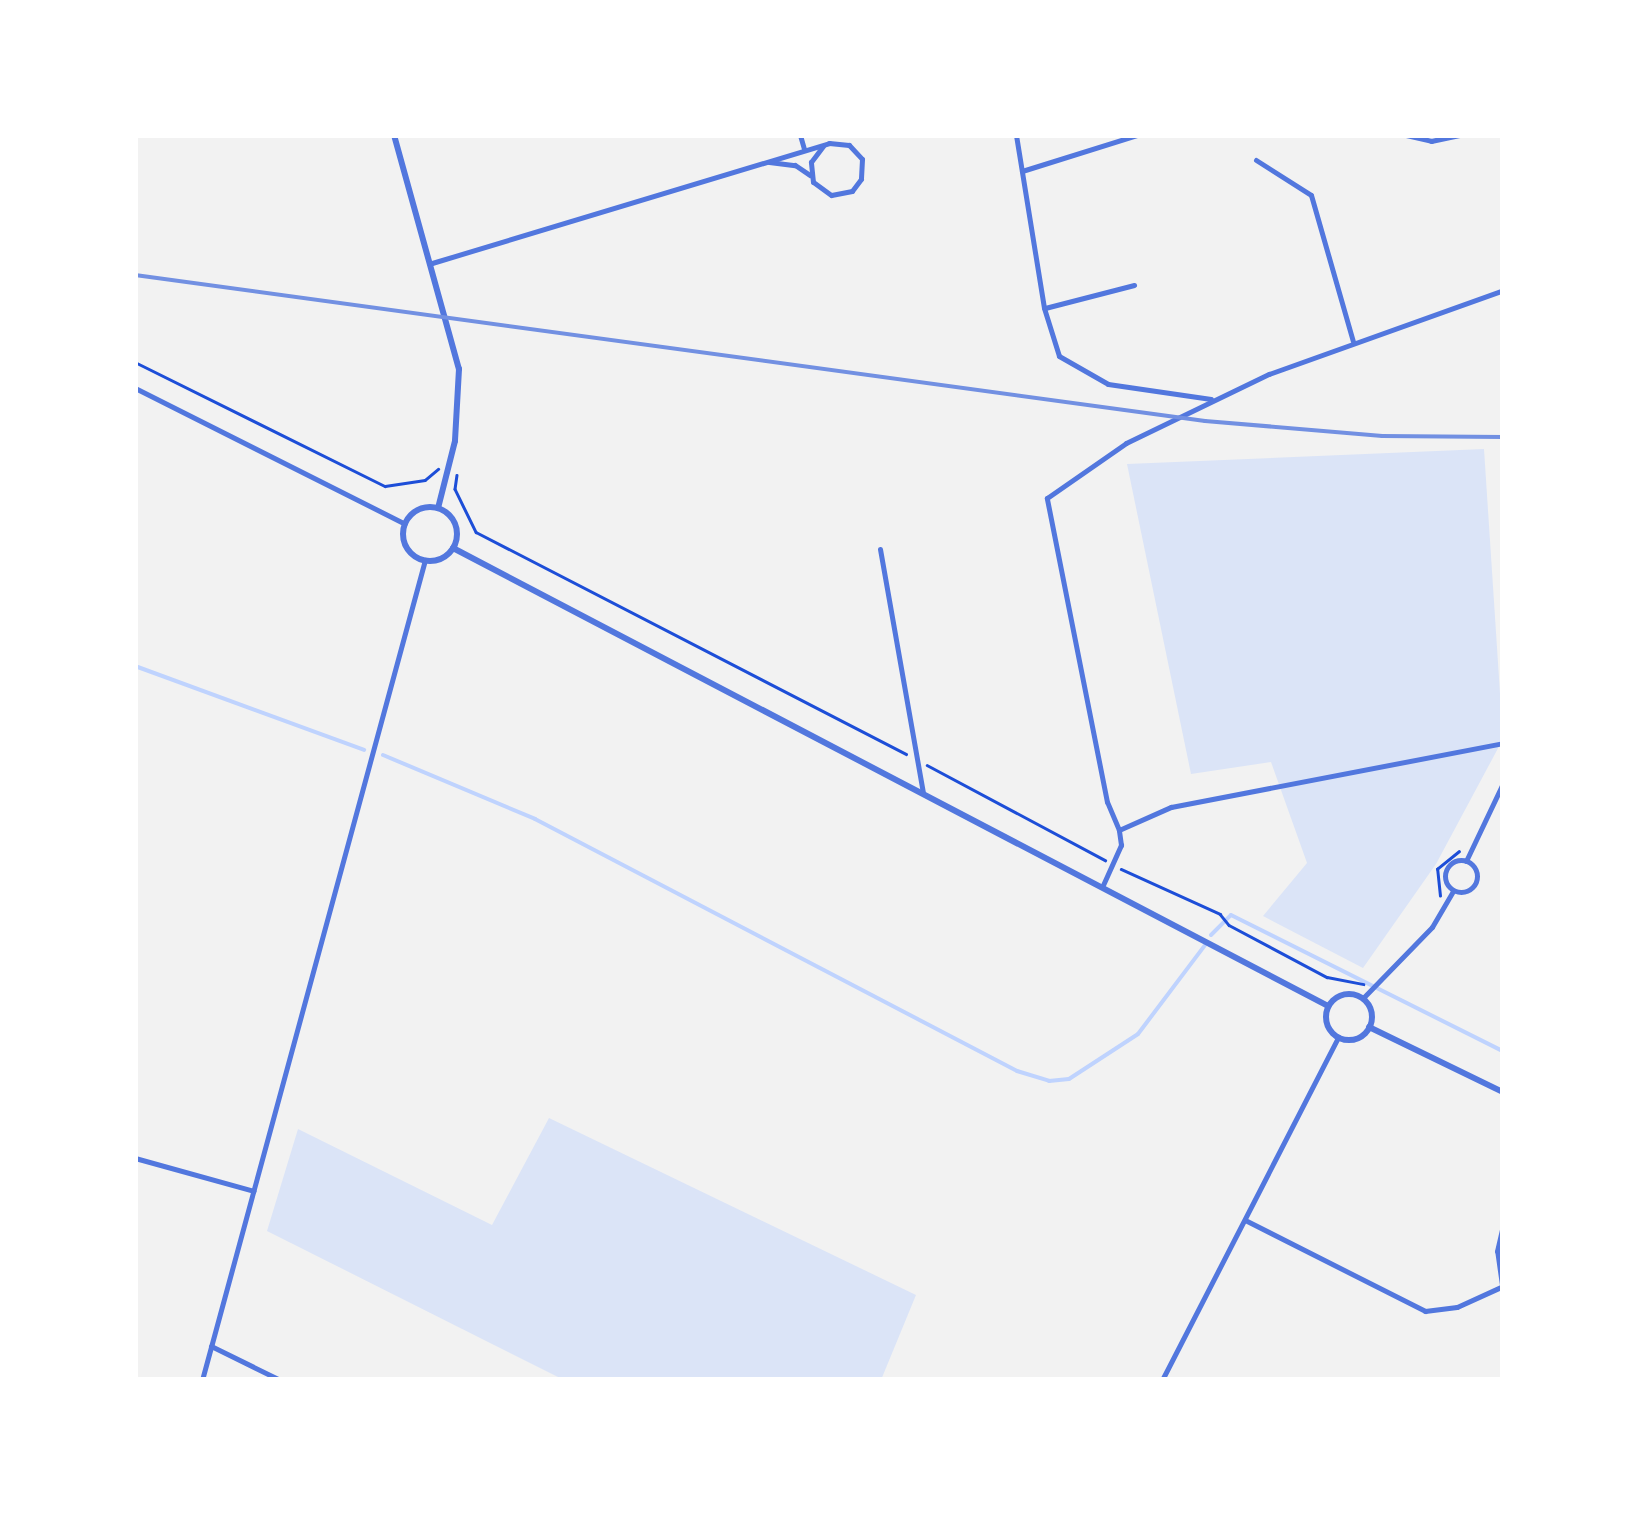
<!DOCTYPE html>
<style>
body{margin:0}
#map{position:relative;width:1638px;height:1515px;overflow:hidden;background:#f2f2f2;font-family:Lora,serif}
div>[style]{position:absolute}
.green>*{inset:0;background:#dbe4f7}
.stream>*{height:4px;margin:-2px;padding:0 2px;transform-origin:2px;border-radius:2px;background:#bfd3fe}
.path>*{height:2.5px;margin:-1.25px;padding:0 1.25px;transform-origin:1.25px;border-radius:1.25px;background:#1d4ed8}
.minor>*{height:5px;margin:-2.5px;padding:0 2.5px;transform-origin:2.5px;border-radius:2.5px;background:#5277de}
.minor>.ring{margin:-2.5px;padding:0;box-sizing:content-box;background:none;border:5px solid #5277de;border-radius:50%}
.tertiary>*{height:6px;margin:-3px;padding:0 3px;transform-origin:3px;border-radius:3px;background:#5277de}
.tertiary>.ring{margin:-3px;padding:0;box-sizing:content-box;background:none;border:6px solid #5277de;border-radius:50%}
.rail>*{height:4px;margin:-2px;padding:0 2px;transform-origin:2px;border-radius:2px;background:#7290e2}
span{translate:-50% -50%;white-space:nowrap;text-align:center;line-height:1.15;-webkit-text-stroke:8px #fff;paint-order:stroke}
.frame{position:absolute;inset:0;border:138px solid #fff;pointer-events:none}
</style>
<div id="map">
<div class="green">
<div style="clip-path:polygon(1484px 449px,1503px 739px,1436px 864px,1363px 968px,1263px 916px,1307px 863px,1271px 762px,1191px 774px,1127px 464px)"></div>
<div style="clip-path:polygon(549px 1118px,916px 1295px,881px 1380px,564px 1380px,267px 1231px,298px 1129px,492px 1225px)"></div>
</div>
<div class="stream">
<div style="left:135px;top:666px;width:244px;rotate:20.1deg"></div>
<div style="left:383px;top:755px;width:165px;rotate:22.8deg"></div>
<div style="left:535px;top:819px;width:544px;rotate:27.6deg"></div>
<div style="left:1017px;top:1071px;width:34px;rotate:17deg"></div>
<div style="left:1049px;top:1081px;width:20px;rotate:-6deg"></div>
<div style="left:1069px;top:1079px;width:82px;rotate:-33.1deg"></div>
<div style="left:1138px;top:1034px;width:111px;rotate:-53deg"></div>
<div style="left:1211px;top:935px;width:28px;rotate:-45deg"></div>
<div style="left:1231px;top:915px;width:304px;rotate:26.6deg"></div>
</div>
<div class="path">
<div style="left:135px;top:362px;width:279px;rotate:26.4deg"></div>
<div style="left:385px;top:486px;width:40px;rotate:-8.5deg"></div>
<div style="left:425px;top:480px;width:17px;rotate:-40deg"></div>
<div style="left:457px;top:475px;width:14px;rotate:98deg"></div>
<div style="left:455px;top:489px;width:48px;rotate:64deg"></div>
<div style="left:476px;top:532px;width:484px;rotate:27.3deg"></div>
<div style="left:927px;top:765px;width:202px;rotate:28.1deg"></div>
<div style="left:1121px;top:869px;width:109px;rotate:24.4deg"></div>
<div style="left:1220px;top:914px;width:14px;rotate:51deg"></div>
<div style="left:1229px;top:925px;width:111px;rotate:28deg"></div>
<div style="left:1327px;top:977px;width:37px;rotate:11deg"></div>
<div style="left:1440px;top:896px;width:27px;rotate:-96deg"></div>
<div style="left:1437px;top:869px;width:28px;rotate:-39deg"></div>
</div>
<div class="minor">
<div style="left:800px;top:135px;width:15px;rotate:74deg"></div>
<div style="left:1016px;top:135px;width:175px;rotate:80.8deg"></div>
<div style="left:1044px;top:308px;width:50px;rotate:72.6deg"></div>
<div style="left:1059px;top:356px;width:56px;rotate:29.7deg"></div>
<div style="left:1108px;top:384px;width:104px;rotate:8.3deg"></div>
<div style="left:1406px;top:135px;width:26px;rotate:13deg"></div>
<div style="left:1431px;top:141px;width:29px;rotate:-12deg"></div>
<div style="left:1256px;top:160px;width:65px;rotate:32.5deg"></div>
<div style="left:1311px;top:195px;width:152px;rotate:74deg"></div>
<div style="left:769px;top:162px;width:26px;rotate:7deg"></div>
<div style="left:795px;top:165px;width:18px;rotate:34deg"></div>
<div style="left:1022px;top:171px;width:121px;rotate:-17.4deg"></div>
<div style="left:432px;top:263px;width:415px;rotate:-16.8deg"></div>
<div style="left:829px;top:143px;width:20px;rotate:6deg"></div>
<div style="left:849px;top:145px;width:19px;rotate:47deg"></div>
<div style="left:862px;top:159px;width:20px;rotate:93deg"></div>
<div style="left:861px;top:179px;width:15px;rotate:127deg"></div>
<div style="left:852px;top:191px;width:21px;rotate:169deg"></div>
<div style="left:831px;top:195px;width:22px;rotate:-144deg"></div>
<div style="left:813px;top:182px;width:20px;rotate:-96deg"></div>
<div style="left:811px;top:162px;width:20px;rotate:-53deg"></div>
<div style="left:1045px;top:308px;width:92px;rotate:-14.5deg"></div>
<div style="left:135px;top:388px;width:302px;rotate:26.7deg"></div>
<div style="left:880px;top:549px;width:247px;rotate:80deg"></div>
<div style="left:1119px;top:830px;width:30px;rotate:-113deg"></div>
<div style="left:1107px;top:802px;width:310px;rotate:-101.2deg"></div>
<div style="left:1047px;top:498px;width:96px;rotate:-34.8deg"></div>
<div style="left:1126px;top:443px;width:159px;rotate:-25.8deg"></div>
<div style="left:1269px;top:374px;width:249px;rotate:-19.7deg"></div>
<div class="ring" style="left:1445px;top:860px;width:27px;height:27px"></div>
<div style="left:1466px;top:861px;width:86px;rotate:-64.6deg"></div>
<div style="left:1103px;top:885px;width:44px;rotate:-65.8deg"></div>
<div style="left:1121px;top:845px;width:15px;rotate:-98deg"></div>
<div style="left:1119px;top:830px;width:57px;rotate:-23.9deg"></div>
<div style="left:1171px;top:807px;width:338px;rotate:-10.9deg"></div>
<div style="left:1363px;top:998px;width:99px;rotate:-45.8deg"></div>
<div style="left:1432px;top:927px;width:42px;rotate:-59.7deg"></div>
<div style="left:135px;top:1158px;width:123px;rotate:15.5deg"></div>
<div style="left:1245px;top:1220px;width:202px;rotate:26.8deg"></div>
<div style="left:1425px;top:1311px;width:32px;rotate:-7deg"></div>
<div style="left:1457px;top:1307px;width:51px;rotate:-24.5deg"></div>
<div style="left:1502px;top:1285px;width:34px;rotate:-98deg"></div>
<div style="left:1497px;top:1251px;width:28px;rotate:-77deg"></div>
<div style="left:211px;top:1346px;width:77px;rotate:26.2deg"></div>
<div style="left:202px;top:1380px;width:850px;rotate:-74.79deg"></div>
<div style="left:1162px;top:1380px;width:386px;rotate:-62.8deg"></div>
</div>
<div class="tertiary">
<div style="left:394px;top:135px;width:243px;rotate:74.5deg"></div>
<div style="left:459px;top:369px;width:72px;rotate:93.2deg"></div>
<div style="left:455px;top:441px;width:69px;rotate:104.2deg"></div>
<div class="ring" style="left:403px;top:507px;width:48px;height:48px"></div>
<div style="left:453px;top:548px;width:988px;rotate:27.63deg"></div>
<div class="ring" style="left:1326px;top:994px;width:40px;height:40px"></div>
<div style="left:1369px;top:1027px;width:149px;rotate:25.9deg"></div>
</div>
<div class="rail">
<div style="left:135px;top:275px;width:1080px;rotate:7.77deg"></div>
<div style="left:1205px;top:421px;width:178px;rotate:4.8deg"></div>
<div style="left:1382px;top:436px;width:121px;rotate:0.5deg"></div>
</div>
<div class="frame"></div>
</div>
